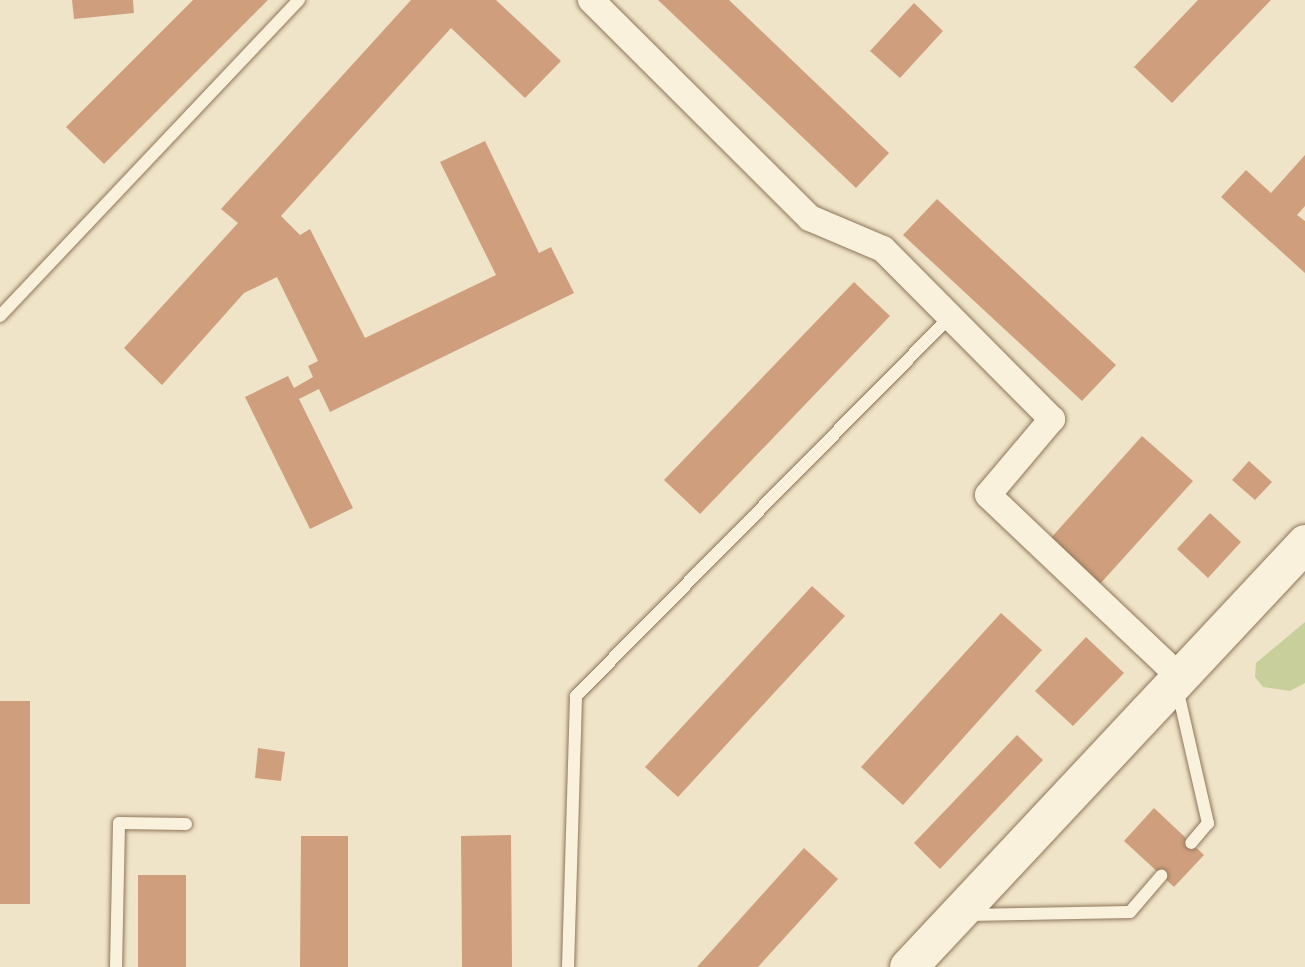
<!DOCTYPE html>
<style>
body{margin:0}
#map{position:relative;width:1305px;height:967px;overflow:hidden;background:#f0e4c8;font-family:Bitter,serif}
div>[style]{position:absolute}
.green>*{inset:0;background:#c9cf9b}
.building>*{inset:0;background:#cf9f7d}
.roads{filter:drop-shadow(0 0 2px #8d765c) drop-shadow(0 0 2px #8d765c)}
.lane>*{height:12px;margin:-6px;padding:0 6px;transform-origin:6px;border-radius:6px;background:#faf1dc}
.street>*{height:26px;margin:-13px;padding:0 13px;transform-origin:13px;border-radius:13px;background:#faf1dc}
.secondary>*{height:37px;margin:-18.5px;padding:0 18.5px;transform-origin:18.5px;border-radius:18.5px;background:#faf1dc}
span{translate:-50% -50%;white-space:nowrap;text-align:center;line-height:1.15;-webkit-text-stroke:6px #f7eed8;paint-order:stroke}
</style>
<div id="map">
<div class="green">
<div style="clip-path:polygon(1305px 622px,1305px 683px,1290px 691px,1263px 687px,1255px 677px,1256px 663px)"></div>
</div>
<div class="building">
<div style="clip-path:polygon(72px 0,133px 0,134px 13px,74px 19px)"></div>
<div style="clip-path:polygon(193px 0,268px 0,104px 164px,66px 127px)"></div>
<div style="clip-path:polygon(411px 0,496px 0,561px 61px,525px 98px,451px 28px,281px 216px,300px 235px,310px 229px,365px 338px,496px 275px,440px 162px,485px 141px,539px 253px,551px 247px,574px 293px,330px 412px,319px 389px,299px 399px,353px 508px,310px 529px,245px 397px,288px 376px,294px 388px,313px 377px,308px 366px,318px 361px,277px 277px,244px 293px,162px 385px,124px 348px,238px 223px,221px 209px)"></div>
<div style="clip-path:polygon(658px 0,729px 0,889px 153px,856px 188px)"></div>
<div style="clip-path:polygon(1198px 0,1271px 0,1172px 103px,1134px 67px)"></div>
<div style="clip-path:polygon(914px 3px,943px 31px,900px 78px,870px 51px)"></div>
<div style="clip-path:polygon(1305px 155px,1305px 206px,1297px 215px,1305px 221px,1305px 273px,1221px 197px,1246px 170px,1271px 193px)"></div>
<div style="clip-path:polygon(937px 199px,1116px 365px,1082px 401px,903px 235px)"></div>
<div style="clip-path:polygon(854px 282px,890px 316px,700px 514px,664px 480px)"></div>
<div style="clip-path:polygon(1142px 436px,1193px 481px,1100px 584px,1050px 539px)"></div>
<div style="clip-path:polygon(1249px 461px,1272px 482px,1255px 500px,1232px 480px)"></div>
<div style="clip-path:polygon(1210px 513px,1241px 542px,1208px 578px,1177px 549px)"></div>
<div style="clip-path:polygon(812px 586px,845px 616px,678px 797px,645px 767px)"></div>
<div style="clip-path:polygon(1001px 613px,1042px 650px,903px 805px,861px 767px)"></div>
<div style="clip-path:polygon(1086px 637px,1124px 673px,1073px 726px,1035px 691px)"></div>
<div style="clip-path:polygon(0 701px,30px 701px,30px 904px,0 904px)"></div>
<div style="clip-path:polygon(1017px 735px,1043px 760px,940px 869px,914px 843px)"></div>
<div style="clip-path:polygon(258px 748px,285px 752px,281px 781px,255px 778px)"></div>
<div style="clip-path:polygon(1154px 808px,1204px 855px,1174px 887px,1124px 841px)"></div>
<div style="clip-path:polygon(511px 835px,512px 967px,462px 967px,461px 836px)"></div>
<div style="clip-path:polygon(301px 836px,348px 836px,348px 967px,300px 967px)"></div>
<div style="clip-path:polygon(804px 848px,838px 879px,758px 967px,697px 967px)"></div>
<div style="clip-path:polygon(138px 875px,186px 875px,186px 967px,138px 967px)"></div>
</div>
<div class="roads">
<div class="lane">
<div style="left:0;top:316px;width:435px;rotate:-46.6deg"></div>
<div style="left:1177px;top:688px;width:139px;rotate:77.1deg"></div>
<div style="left:1208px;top:823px;width:26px;rotate:130deg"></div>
<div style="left:968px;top:915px;width:162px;rotate:-1.1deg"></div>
<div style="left:1130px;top:912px;width:48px;rotate:-49.3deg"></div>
<div style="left:116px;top:967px;width:144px;rotate:-88.8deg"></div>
<div style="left:119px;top:823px;width:67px;rotate:0.9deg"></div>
<div style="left:568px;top:967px;width:271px;rotate:-88.3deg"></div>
<div style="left:576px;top:696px;width:534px;rotate:-45.38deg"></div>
</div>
<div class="street">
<div style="left:591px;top:0;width:309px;rotate:44.9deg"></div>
<div style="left:810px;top:218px;width:79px;rotate:23deg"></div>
<div style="left:883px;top:249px;width:240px;rotate:45.2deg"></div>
<div style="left:1052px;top:419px;width:99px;rotate:130.1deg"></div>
<div style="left:988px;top:495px;width:265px;rotate:43.5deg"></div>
</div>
<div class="secondary">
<div style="left:908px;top:967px;width:581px;rotate:-46.88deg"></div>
</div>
</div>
</div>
